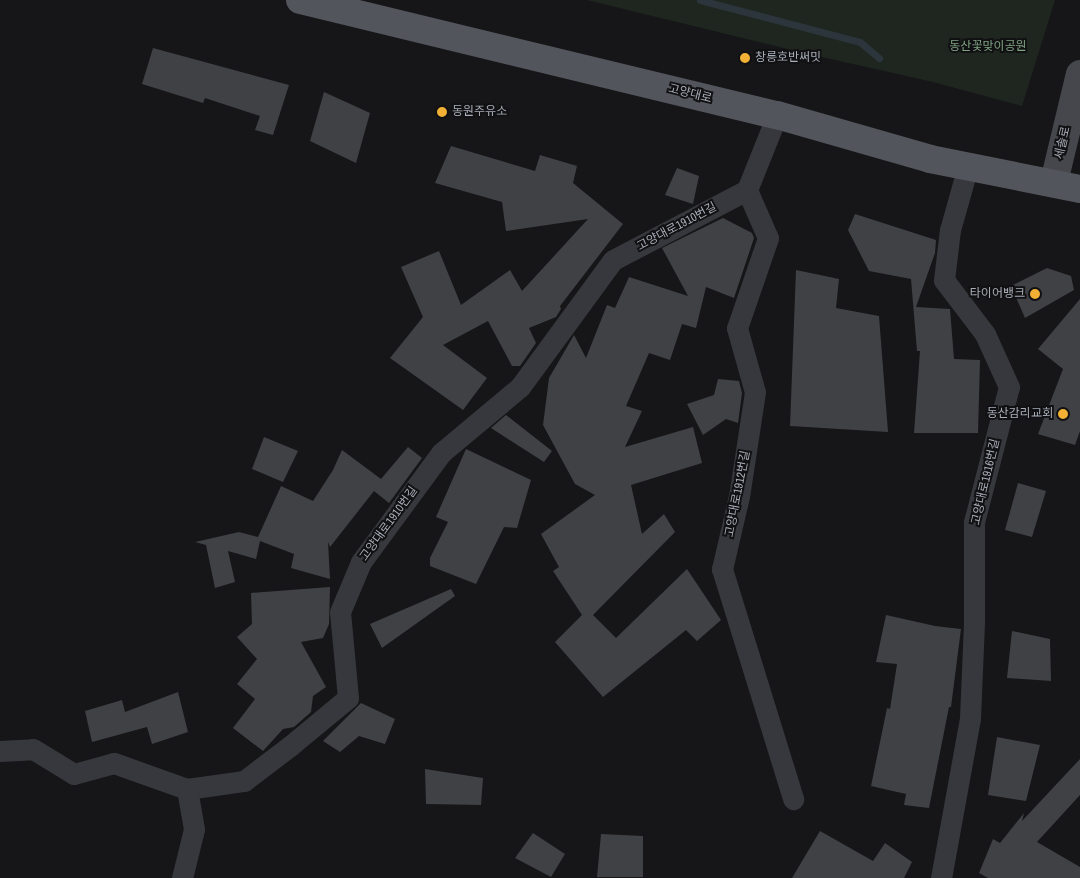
<!DOCTYPE html>
<meta charset="utf-8">
<style>
body{margin:0}
#map{position:relative;width:1080px;height:878px;overflow:hidden;background:#161618;font-family:"Archivo Narrow","Noto Sans KR",sans-serif}
div>[style]{position:absolute}
.green>*{inset:0;background:#1e261f}
.stream>*{height:7px;margin:-3.5px;padding:0 3.5px;transform-origin:3.5px;border-radius:3.5px;background:#2c353c}
.building>*{inset:0;background:#404145}
.street>*{height:21px;margin:-10.5px;padding:0 10.5px;transform-origin:10.5px;border-radius:10.5px;background:#37383d}
.secondary>*{height:28px;margin:-14px;padding:0 14px;transform-origin:14px;border-radius:14px;background:#45474d}
.primary>*{height:28px;margin:-14px;padding:0 14px;transform-origin:14px;border-radius:14px;background:#53555c}
.dots>*{width:14px;height:14px;translate:-50% -50%;box-sizing:border-box;border:2px solid #111113;border-radius:50%}
span{translate:-50% -50%;white-space:nowrap;text-align:center;line-height:1.15;-webkit-text-stroke:4px #111113;paint-order:stroke}
.park-label{font-size:12px;color:#7fa381}
.poi-label{font-size:12px;color:#a8adb8}
.left{translate:0 -50%;text-align:left}
.right{translate:-100% -50%;text-align:right}
.street-label{font-size:12px;color:#a8adb8}
</style>
<div id="map">
<div class="green">
<div style="clip-path:polygon(587px 0,1055px 0,1022px 106px,933px 82px,804px 53px)"></div>
</div>
<div class="stream">
<div style="left:700px;top:0;width:165px;rotate:14.7deg"></div>
<div style="left:860px;top:42px;width:25px;rotate:40deg"></div>
</div>
<div class="building">
<div style="clip-path:polygon(153px 48px,289px 85px,273px 135px,255px 130px,260px 116px,205px 98px,203px 103px,142px 84px)"></div>
<div style="clip-path:polygon(324px 92px,370px 113px,356px 163px,310px 141px)"></div>
<div style="clip-path:polygon(451px 146px,535px 171px,540px 155px,577px 166px,573px 183px,623px 224px,560px 306px,561px 309px,556px 317px,529px 328px,536px 343px,520px 366px,512px 366px,488px 321px,443px 345px,487px 378px,463px 410px,390px 358px,423px 317px,401px 267px,439px 251px,461px 305px,510px 270px,522px 291px,588px 219px,506px 231px,502px 202px,435px 183px)"></div>
<div style="clip-path:polygon(677px 168px,699px 176px,693px 204px,665px 195px)"></div>
<div style="clip-path:polygon(855px 214px,936px 240px,935px 253px,916px 307px,950px 309px,954px 359px,980px 360px,978px 433px,914px 433px,920px 351px,917px 351px,911px 279px,869px 271px,848px 230px)"></div>
<div style="clip-path:polygon(723px 218px,752px 233px,754px 238px,734px 298px,706px 287px,696px 328px,682px 324px,670px 360px,649px 353px,626px 406px,642px 411px,625px 447px,693px 427px,702px 463px,631px 485px,642px 534px,664px 514px,675px 532px,593px 615px,616px 638px,687px 569px,721px 620px,697px 641px,686px 630px,603px 697px,555px 642px,582px 615px,553px 571px,559px 567px,541px 534px,595px 495px,575px 484px,543px 425px,549px 378px,574px 335px,586px 358px,607px 305px,615px 308px,629px 277px,688px 296px,662px 248px)"></div>
<div style="clip-path:polygon(1047px 268px,1071px 276px,1074px 290px,1025px 318px,1011px 286px)"></div>
<div style="clip-path:polygon(796px 270px,839px 279px,836px 308px,879px 316px,888px 432px,790px 426px)"></div>
<div style="clip-path:polygon(1080px 299px,1080px 431px,1075px 445px,1038px 434px,1063px 369px,1038px 349px)"></div>
<div style="clip-path:polygon(718px 379px,739px 381px,742px 393px,738px 423px,726px 419px,703px 435px,687px 404px,714px 395px)"></div>
<div style="clip-path:polygon(506px 415px,552px 451px,544px 462px,491px 428px)"></div>
<div style="clip-path:polygon(264px 437px,298px 451px,283px 482px,252px 469px)"></div>
<div style="clip-path:polygon(408px 447px,422px 458px,389px 503px,374px 491px,330px 547px,328px 542px,330px 579px,291px 568px,294px 554px,260px 541px,256px 559px,228px 551px,235px 582px,215px 588px,206px 545px,195px 542px,239px 532px,258px 537px,281px 486px,313px 501px,333px 470px,342px 450px,381px 479px)"></div>
<div style="clip-path:polygon(466px 449px,531px 480px,517px 528px,504px 527px,476px 584px,430px 566px,430px 558px,448px 522px,436px 517px)"></div>
<div style="clip-path:polygon(1018px 483px,1046px 491px,1032px 537px,1005px 530px)"></div>
<div style="clip-path:polygon(330px 587px,329px 624px,323px 638px,301px 642px,326px 687px,313px 696px,311px 712px,294px 727px,283px 729px,263px 751px,233px 728px,255px 699px,237px 684px,257px 659px,237px 637px,252px 624px,251px 593px)"></div>
<div style="clip-path:polygon(451px 589px,455px 596px,382px 648px,370px 624px)"></div>
<div style="clip-path:polygon(886px 615px,935px 626px,961px 629px,951px 707px,949px 707px,929px 808px,904px 805px,906px 794px,871px 786px,887px 708px,890px 709px,897px 664px,876px 662px)"></div>
<div style="clip-path:polygon(1012px 631px,1050px 639px,1051px 681px,1007px 678px)"></div>
<div style="clip-path:polygon(178px 692px,188px 732px,152px 744px,147px 727px,92px 742px,85px 711px,122px 700px,125px 712px)"></div>
<div style="clip-path:polygon(361px 703px,395px 719px,385px 744px,359px 736px,340px 752px,323px 741px)"></div>
<div style="clip-path:polygon(997px 737px,1040px 745px,1026px 801px,988px 795px)"></div>
<div style="clip-path:polygon(1080px 759px,1080px 795px,1037px 842px,1080px 867px,1080px 878px,988px 878px,979px 873px,993px 839px,1000px 843px,1024px 813px,1022px 821px)"></div>
<div style="clip-path:polygon(425px 769px,483px 778px,481px 805px,426px 804px)"></div>
<div style="clip-path:polygon(820px 831px,873px 861px,885px 843px,912px 862px,904px 878px,792px 878px)"></div>
<div style="clip-path:polygon(533px 833px,565px 854px,551px 877px,515px 858px)"></div>
<div style="clip-path:polygon(601px 834px,643px 836px,643px 877px,597px 877px)"></div>
</div>
<div class="street">
<div style="left:747px;top:190px;width:52px;rotate:66.4deg"></div>
<div style="left:768px;top:238px;width:95px;rotate:109deg"></div>
<div style="left:737px;top:328px;width:66px;rotate:74.3deg"></div>
<div style="left:755px;top:392px;width:105px;rotate:98.7deg"></div>
<div style="left:739px;top:496px;width:75px;rotate:103.1deg"></div>
<div style="left:722px;top:569px;width:241px;rotate:72.8deg"></div>
<div style="left:0;top:751px;width:33px;rotate:-3deg"></div>
<div style="left:33px;top:749px;width:48px;rotate:31.4deg"></div>
<div style="left:74px;top:774px;width:41px;rotate:-15.4deg"></div>
<div style="left:114px;top:763px;width:77px;rotate:19.6deg"></div>
<div style="left:187px;top:789px;width:58px;rotate:-8deg"></div>
<div style="left:244px;top:781px;width:58px;rotate:-37.3deg"></div>
<div style="left:290px;top:746px;width:75px;rotate:-39.6deg"></div>
<div style="left:348px;top:698px;width:86px;rotate:-95.3deg"></div>
<div style="left:340px;top:612px;width:54px;rotate:-67.2deg"></div>
<div style="left:361px;top:562px;width:135px;rotate:-53.7deg"></div>
<div style="left:441px;top:453px;width:103px;rotate:-39.9deg"></div>
<div style="left:520px;top:387px;width:157px;rotate:-53.8deg"></div>
<div style="left:613px;top:260px;width:151px;rotate:-27.6deg"></div>
<div style="left:747px;top:190px;width:81px;rotate:-68.2deg"></div>
<div style="left:182px;top:878px;width:50px;rotate:-76.2deg"></div>
<div style="left:194px;top:829px;width:41px;rotate:-99.9deg"></div>
<div style="left:941px;top:878px;width:163px;rotate:-79.7deg"></div>
<div style="left:970px;top:718px;width:97px;rotate:-87.6deg"></div>
<div style="left:974px;top:621px;width:99px;rotate:-90deg"></div>
<div style="left:974px;top:522px;width:139px;rotate:-75.5deg"></div>
<div style="left:1009px;top:387px;width:58px;rotate:-114.4deg"></div>
<div style="left:985px;top:334px;width:68px;rotate:-127.2deg"></div>
<div style="left:944px;top:280px;width:50px;rotate:-83.2deg"></div>
<div style="left:950px;top:230px;width:66px;rotate:-74.3deg"></div>
</div>
<div class="secondary">
<div style="left:1054px;top:182px;width:111px;rotate:-76.5deg"></div>
</div>
<div class="primary">
<div style="left:300px;top:0;width:491px;rotate:13.6deg"></div>
<div style="left:777px;top:115px;width:159px;rotate:16deg"></div>
<div style="left:930px;top:159px;width:153px;rotate:11.3deg"></div>
</div>
<div class="dots">
<div style="left:745px;top:58px;background:#f2b134"></div>
<div style="left:442px;top:112px;background:#f2b134"></div>
<div style="left:1035px;top:294px;background:#f2b134"></div>
<div style="left:1063px;top:414px;background:#f2b134"></div>
</div>
<div class="park-label">
<span style="left:988px;top:47px">동산꽃맞이공원</span>
</div>
<div class="poi-label">
<span class="left" style="left:755px;top:58px">창릉호반써밋</span>
<span class="left" style="left:452px;top:112px">동원주유소</span>
<span class="right" style="left:1025px;top:294px">타이어뱅크</span>
<span class="right" style="left:1053px;top:414px">동산감리교회</span>
</div>
<div class="street-label">
<span style="left:690px;top:94px;rotate:14deg">고양대로</span>
<span style="left:1063px;top:143px;rotate:-77deg">세솔로</span>
<span style="left:677px;top:227px;rotate:-28deg">고양대로1910번길</span>
<span style="left:986px;top:482px;rotate:-77deg">고양대로1916번길</span>
<span style="left:738px;top:494px;rotate:-79deg">고양대로1912번길</span>
<span style="left:389px;top:524px;rotate:-54deg">고양대로1910번길</span>
</div>
</div>
